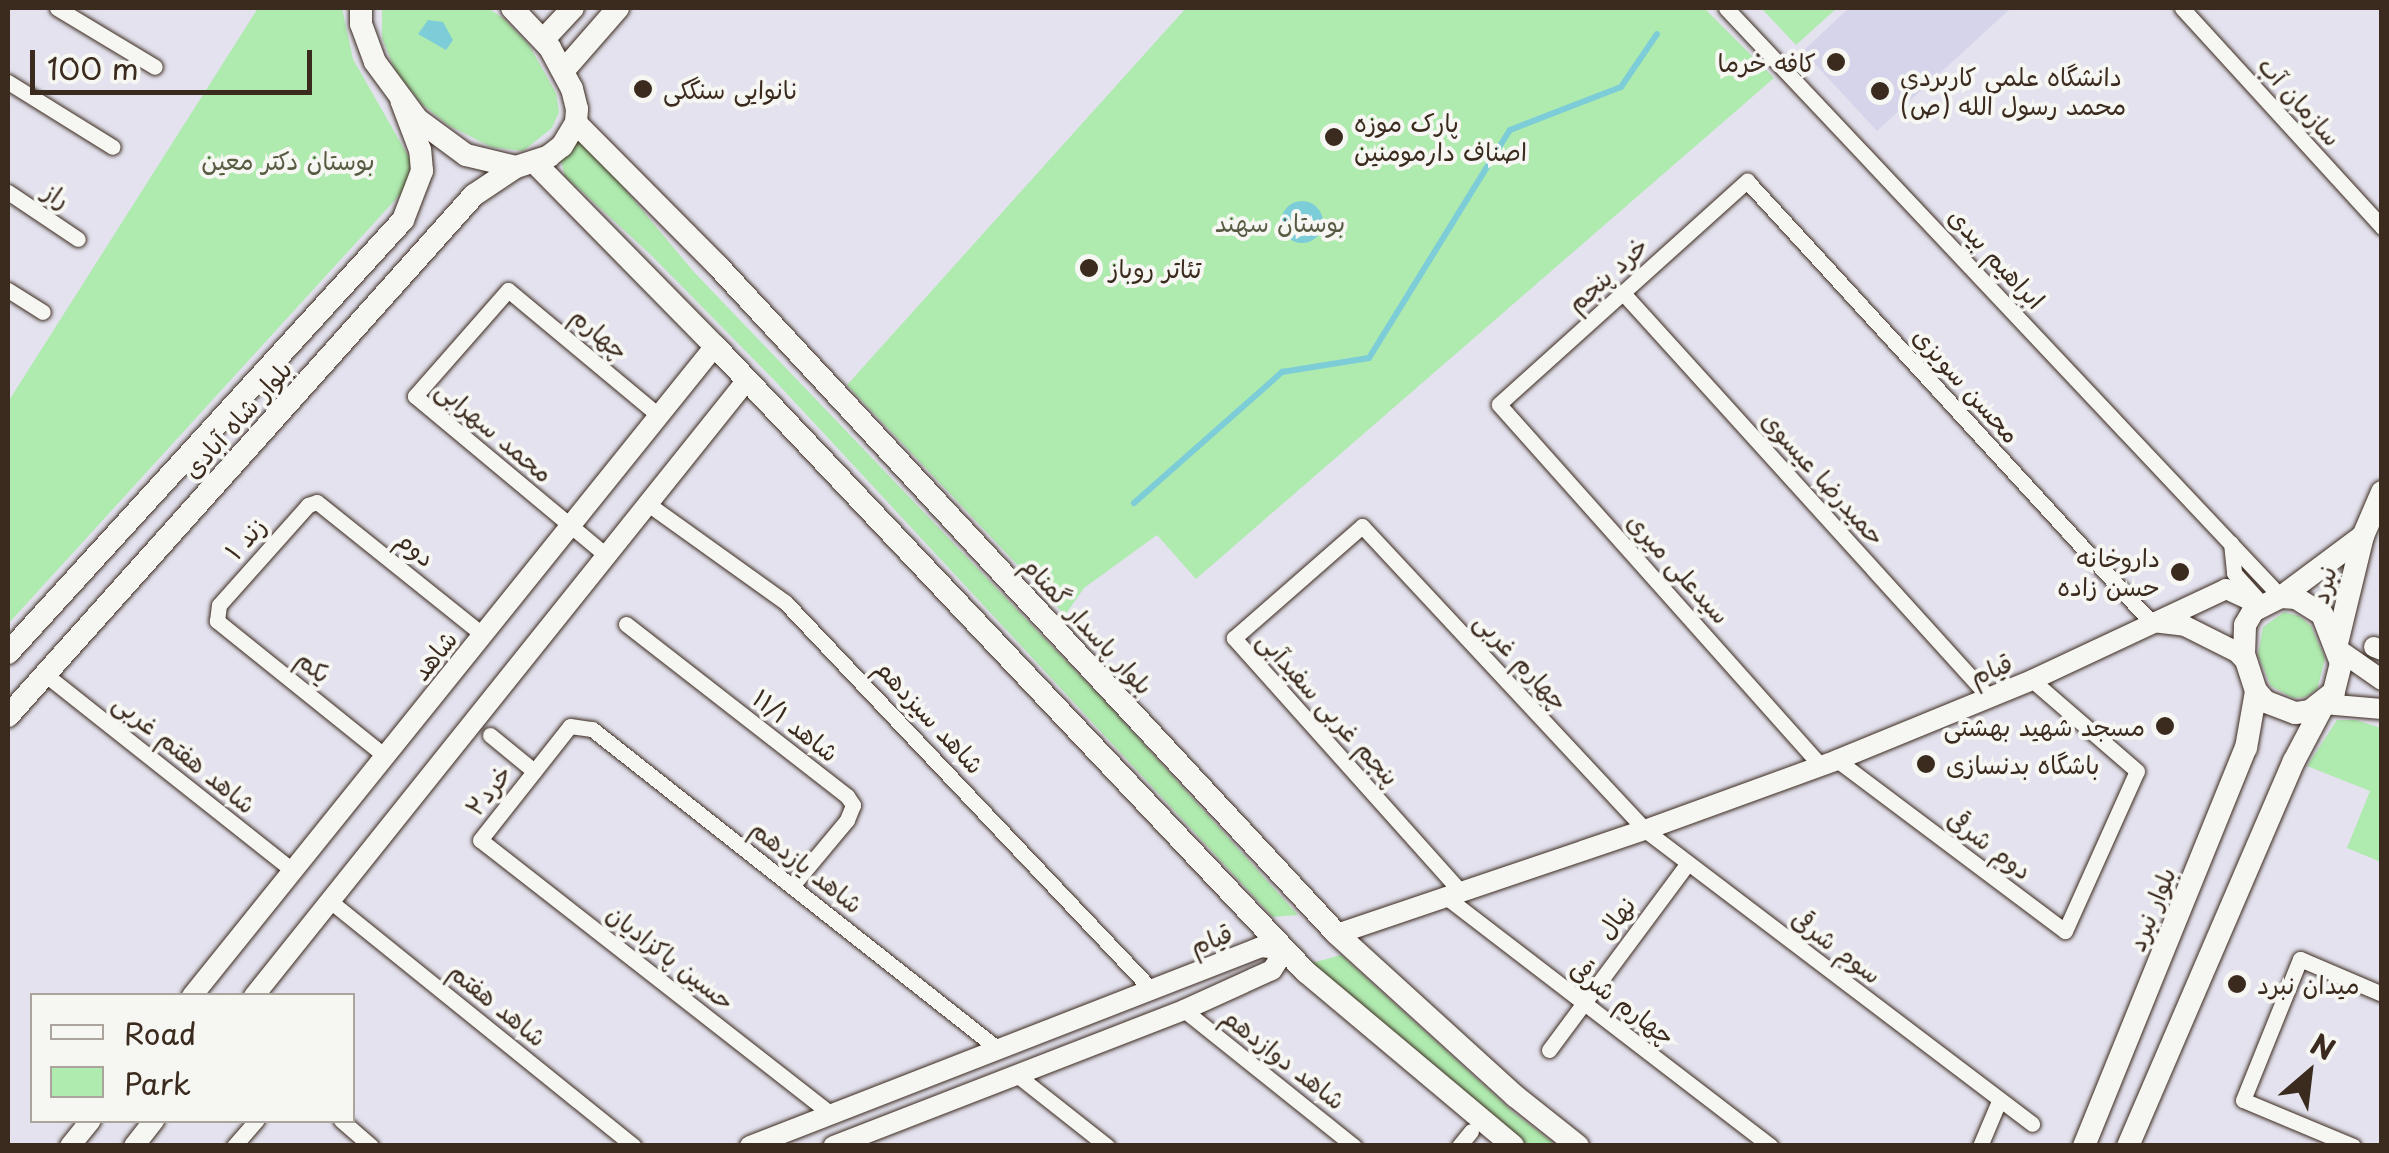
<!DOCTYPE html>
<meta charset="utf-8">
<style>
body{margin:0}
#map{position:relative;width:2389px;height:1153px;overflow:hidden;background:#e3e2ee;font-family:"Playpen Sans","Playpen Sans Arabic",sans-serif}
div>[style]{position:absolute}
.built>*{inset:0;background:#d6d4eb}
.green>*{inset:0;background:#afeaaf}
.water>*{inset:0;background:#7dcdd8}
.round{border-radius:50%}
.stream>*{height:6px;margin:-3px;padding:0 3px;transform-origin:3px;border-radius:3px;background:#7dcdd8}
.roads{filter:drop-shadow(0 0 2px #3b2a1e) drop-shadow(0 0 2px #3b2a1e)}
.minor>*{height:15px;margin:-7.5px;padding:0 7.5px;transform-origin:7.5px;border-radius:7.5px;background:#f6f6f2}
.tertiary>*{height:20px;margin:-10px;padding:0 10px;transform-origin:10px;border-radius:10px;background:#f6f6f2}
.secondary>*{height:22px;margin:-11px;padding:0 11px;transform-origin:11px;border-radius:11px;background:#f6f6f2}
.dots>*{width:28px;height:28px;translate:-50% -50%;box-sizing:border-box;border:5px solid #f6f6f2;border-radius:50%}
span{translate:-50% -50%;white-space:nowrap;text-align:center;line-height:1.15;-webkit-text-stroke:8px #f6f6f2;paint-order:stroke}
.poi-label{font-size:25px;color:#3b2a1e}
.right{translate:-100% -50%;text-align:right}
.left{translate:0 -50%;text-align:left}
.street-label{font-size:25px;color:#3b2a1e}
.park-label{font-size:25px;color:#585a42}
.frame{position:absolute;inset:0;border:10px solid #3b2a1e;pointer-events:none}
.legend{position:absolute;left:30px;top:993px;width:325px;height:130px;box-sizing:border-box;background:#f6f6f2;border:2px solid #aba49d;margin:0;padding:12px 18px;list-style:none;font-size:30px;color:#3b2a1e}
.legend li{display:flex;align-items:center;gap:20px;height:50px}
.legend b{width:50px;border:2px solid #aba49d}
.north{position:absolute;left:2259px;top:1023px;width:100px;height:100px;-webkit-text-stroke:8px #f6f6f2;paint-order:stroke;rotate:28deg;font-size:28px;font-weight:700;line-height:40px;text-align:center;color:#3b2a1e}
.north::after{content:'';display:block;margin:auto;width:35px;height:45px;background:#3b2a1e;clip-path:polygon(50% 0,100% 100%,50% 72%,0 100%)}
.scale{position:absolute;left:30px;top:50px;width:282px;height:45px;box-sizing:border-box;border:5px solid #3b2a1e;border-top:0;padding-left:12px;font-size:30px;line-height:35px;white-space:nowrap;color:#3b2a1e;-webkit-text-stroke:8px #f6f6f2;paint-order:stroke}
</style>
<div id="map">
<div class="built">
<div style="clip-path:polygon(1849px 8px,2011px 8px,1877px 131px,1803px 51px)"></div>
</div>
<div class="green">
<div style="clip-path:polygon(258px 8px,342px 8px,353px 59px,411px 161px,406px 188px,8px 624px,8px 402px)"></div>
<div style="clip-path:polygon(382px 8px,488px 8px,504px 19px,529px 45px,556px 93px,559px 112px,552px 128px,523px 151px,491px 147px,448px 125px,422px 104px,395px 70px,382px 38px)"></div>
<div style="clip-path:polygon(1186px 8px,1704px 8px,1774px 78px,1196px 579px,1157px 535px,1084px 588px,1065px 615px,847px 385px)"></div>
<div style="clip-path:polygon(1761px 8px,1837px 8px,1796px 45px)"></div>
<div style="clip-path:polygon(581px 137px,694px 272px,1111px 708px,1298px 915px,1273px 917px,777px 383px,650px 254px,565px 176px,560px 157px)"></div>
<div style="clip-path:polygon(2284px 612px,2299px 616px,2311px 626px,2325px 659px,2317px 689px,2305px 697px,2293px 698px,2271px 686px,2258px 655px,2263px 627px)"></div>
<div style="clip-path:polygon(2337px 720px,2356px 720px,2381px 728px,2381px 862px,2347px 848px,2370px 791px,2307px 766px)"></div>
<div style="clip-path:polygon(1341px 955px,1514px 1113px,1556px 1145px,1527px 1145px,1312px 963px)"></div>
</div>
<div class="water">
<div style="clip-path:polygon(428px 20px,443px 22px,453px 40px,446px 50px,418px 34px)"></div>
<div class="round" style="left:1281px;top:201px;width:42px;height:42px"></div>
</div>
<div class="stream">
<div style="left:1134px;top:503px;width:198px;rotate:-41.5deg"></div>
<div style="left:1282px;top:372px;width:88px;rotate:-9.1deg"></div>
<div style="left:1369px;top:358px;width:268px;rotate:-58.3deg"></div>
<div style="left:1510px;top:130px;width:119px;rotate:-21.2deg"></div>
<div style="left:1621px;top:87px;width:64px;rotate:-55.8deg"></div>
</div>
<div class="roads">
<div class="minor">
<div style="left:57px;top:8px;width:114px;rotate:31deg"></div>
<div style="left:1726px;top:8px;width:809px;rotate:46.7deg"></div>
<div style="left:2182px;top:8px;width:297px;rotate:47.6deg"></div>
<div style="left:8px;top:82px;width:123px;rotate:31.8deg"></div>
<div style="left:8px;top:192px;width:84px;rotate:33.9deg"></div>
<div style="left:8px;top:290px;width:41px;rotate:32.2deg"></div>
<div style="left:1623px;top:293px;width:545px;rotate:47.83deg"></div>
<div style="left:648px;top:504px;width:168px;rotate:35.6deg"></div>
<div style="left:785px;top:602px;width:533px;rotate:46.6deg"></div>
<div style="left:2231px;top:543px;width:30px;rotate:84deg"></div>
<div style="left:2234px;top:573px;width:36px;rotate:48deg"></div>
<div style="left:607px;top:556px;width:250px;rotate:-140.2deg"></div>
<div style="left:415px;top:396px;width:141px;rotate:-48.7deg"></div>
<div style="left:508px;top:290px;width:197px;rotate:39.8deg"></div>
<div style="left:626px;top:624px;width:280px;rotate:37.9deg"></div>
<div style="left:847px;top:796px;width:11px;rotate:56deg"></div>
<div style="left:853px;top:805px;width:16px;rotate:112deg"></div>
<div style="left:847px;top:820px;width:86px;rotate:129.8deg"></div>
<div style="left:46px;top:675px;width:315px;rotate:38.4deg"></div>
<div style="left:490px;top:735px;width:57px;rotate:39.3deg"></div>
<div style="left:385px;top:756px;width:216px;rotate:-141.2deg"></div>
<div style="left:217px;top:621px;width:16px;rotate:-83deg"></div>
<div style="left:219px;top:605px;width:134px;rotate:-48.3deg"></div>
<div style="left:308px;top:505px;width:9px;rotate:-18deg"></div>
<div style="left:317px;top:502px;width:213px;rotate:38.7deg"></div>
<div style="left:1837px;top:760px;width:285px;rotate:36.9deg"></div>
<div style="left:2065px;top:931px;width:175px;rotate:-65.8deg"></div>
<div style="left:2137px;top:771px;width:139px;rotate:-139.1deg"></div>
<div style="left:1821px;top:766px;width:484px;rotate:-131.7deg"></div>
<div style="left:1499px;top:404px;width:334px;rotate:-42deg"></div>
<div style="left:1747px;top:181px;width:598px;rotate:47.51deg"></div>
<div style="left:1461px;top:892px;width:341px;rotate:-131.8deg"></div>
<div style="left:1234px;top:638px;width:170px;rotate:-41.2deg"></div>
<div style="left:1362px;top:526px;width:415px;rotate:47deg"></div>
<div style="left:1645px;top:830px;width:486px;rotate:37.2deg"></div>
<div style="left:1446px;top:897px;width:409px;rotate:37.5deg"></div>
<div style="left:330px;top:901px;width:390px;rotate:38.9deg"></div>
<div style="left:1184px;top:1010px;width:218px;rotate:38.7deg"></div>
<div style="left:1549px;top:1050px;width:233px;rotate:-53.4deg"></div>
<div style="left:1017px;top:1075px;width:115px;rotate:38.3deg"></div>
<div style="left:831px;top:1114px;width:445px;rotate:-142deg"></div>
<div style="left:480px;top:840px;width:145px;rotate:-51.7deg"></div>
<div style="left:570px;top:726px;width:22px;rotate:8deg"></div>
<div style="left:592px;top:729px;width:517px;rotate:38.24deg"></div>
<div style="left:341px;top:1120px;width:40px;rotate:41deg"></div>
<div style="left:234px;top:1146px;width:35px;rotate:-49deg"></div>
<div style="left:1459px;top:1146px;width:19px;rotate:-51deg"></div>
<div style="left:1980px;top:1146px;width:49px;rotate:-67.1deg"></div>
<div style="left:2353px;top:1146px;width:119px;rotate:-157.3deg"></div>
<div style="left:2243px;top:1100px;width:152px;rotate:-68deg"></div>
<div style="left:2300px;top:959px;width:89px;rotate:23.1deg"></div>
</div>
<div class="tertiary">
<div style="left:2153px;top:622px;width:32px;rotate:7deg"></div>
<div style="left:2185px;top:626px;width:58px;rotate:26.6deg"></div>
<div style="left:2237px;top:652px;width:16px;rotate:47deg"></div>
<div style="left:2374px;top:647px;width:9px;rotate:21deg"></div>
<div style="left:2336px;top:648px;width:56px;rotate:34.8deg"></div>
<div style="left:2324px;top:704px;width:58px;rotate:4.9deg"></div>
<div style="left:1337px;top:934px;width:325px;rotate:-18.7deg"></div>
<div style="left:1645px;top:830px;width:204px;rotate:-20deg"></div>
<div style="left:1837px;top:760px;width:211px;rotate:-22.3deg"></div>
<div style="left:2032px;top:680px;width:214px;rotate:-25.1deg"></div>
<div style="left:2226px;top:589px;width:41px;rotate:24.7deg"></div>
<div style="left:192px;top:996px;width:834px;rotate:-51.18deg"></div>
<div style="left:254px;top:996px;width:789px;rotate:-51.33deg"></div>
<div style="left:70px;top:1146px;width:33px;rotate:-51deg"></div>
<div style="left:134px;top:1146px;width:33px;rotate:-52deg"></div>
<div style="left:750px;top:1146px;width:548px;rotate:-21.28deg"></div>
<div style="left:1261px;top:947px;width:24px;rotate:7deg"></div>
<div style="left:1285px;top:950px;width:24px;rotate:123deg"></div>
<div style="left:1272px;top:970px;width:97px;rotate:155.6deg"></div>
<div style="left:1184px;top:1010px;width:376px;rotate:158.8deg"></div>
</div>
<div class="secondary">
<div style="left:361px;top:8px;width:16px;rotate:90deg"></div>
<div style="left:361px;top:24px;width:40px;rotate:69.8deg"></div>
<div style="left:375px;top:62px;width:71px;rotate:53.6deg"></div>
<div style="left:417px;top:119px;width:61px;rotate:36.3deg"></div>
<div style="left:466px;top:155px;width:51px;rotate:13.5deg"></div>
<div style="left:516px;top:167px;width:35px;rotate:-18deg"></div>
<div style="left:549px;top:156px;width:16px;rotate:-38deg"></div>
<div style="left:562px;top:146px;width:27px;rotate:-59deg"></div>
<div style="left:576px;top:123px;width:14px;rotate:-86deg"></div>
<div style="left:577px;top:109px;width:21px;rotate:-104deg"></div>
<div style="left:572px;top:89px;width:47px;rotate:-118.2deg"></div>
<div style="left:550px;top:48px;width:55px;rotate:-133.5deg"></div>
<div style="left:544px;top:39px;width:42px;rotate:-46.9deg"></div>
<div style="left:564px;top:70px;width:82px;rotate:-48.9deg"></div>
<div style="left:576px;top:123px;width:200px;rotate:45.2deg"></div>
<div style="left:717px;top:265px;width:912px;rotate:47.18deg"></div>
<div style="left:1337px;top:934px;width:241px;rotate:42.3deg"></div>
<div style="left:1515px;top:1096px;width:80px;rotate:38.4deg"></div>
<div style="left:534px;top:162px;width:258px;rotate:45.5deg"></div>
<div style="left:715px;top:346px;width:861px;rotate:46.65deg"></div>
<div style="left:1306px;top:972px;width:270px;rotate:40deg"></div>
<div style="left:2363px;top:536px;width:48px;rotate:-66.6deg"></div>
<div style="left:2281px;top:597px;width:15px;rotate:4deg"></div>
<div style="left:2296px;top:598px;width:31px;rotate:32deg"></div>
<div style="left:2322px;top:614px;width:53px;rotate:68.8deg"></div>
<div style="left:2341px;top:663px;width:30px;rotate:104deg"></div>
<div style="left:2334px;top:692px;width:31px;rotate:142deg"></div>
<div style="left:2310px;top:711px;width:15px;rotate:172deg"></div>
<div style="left:2295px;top:713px;width:31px;rotate:-159deg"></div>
<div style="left:2266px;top:702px;width:15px;rotate:-132deg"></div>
<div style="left:2256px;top:691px;width:38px;rotate:-108deg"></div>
<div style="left:2244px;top:655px;width:30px;rotate:-88deg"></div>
<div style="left:2245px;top:625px;width:16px;rotate:-60deg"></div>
<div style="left:2253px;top:611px;width:31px;rotate:-27deg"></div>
<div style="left:2281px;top:597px;width:102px;rotate:-36.6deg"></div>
<div style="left:2363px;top:536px;width:115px;rotate:103.6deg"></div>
<div style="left:8px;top:653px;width:586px;rotate:-47.63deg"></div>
<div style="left:403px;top:220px;width:53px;rotate:-68.8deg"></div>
<div style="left:422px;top:171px;width:21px;rotate:-95deg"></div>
<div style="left:420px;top:150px;width:53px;rotate:-110.8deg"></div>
<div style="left:8px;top:716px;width:699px;rotate:-48.19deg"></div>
<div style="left:474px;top:195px;width:50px;rotate:-33.7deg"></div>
<div style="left:2084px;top:1146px;width:430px;rotate:-67.9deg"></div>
<div style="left:2246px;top:748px;width:58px;rotate:-80deg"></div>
<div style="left:2128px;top:1146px;width:419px;rotate:-66.7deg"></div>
<div style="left:2294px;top:761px;width:64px;rotate:-62.2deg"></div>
</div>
</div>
<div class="dots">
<div style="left:1836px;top:62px;background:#3b2a1e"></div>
<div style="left:643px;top:89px;background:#3b2a1e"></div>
<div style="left:1880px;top:91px;background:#3b2a1e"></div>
<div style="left:1334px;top:137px;background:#3b2a1e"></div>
<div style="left:1089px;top:268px;background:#3b2a1e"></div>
<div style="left:2180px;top:572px;background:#3b2a1e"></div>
<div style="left:2165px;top:726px;background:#3b2a1e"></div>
<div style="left:1926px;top:764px;background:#3b2a1e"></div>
<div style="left:2237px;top:984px;background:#3b2a1e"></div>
</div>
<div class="poi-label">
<span class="right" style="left:1816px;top:62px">کافه خرما</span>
<span class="left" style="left:1900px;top:91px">دانشگاه علمی کاربردی<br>محمد رسول الله (ص)</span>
<span class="left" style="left:663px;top:89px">نانوایی سنگکی</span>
<span class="left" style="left:1354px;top:137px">پارک موزه<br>اصناف دارمومنین</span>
<span class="left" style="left:1109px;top:268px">تئاتر روباز</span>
<span class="right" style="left:2160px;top:572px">داروخانه<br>حسن زاده</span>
<span class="right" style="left:2145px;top:726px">مسجد شهید بهشتی</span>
<span class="left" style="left:1946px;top:764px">باشگاه بدنسازی</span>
<span class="left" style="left:2257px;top:984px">میدان نبرد</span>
</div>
<div class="street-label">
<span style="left:2300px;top:101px;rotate:48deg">سازمان آب</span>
<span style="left:57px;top:195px;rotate:33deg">راز</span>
<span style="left:1997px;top:258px;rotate:47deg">ابراهیم بیدی</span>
<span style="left:1607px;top:274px;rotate:-42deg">خرد پنجم</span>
<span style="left:600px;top:333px;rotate:40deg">چهارم</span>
<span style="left:1967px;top:385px;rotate:48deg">محسن سویزی</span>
<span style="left:237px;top:419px;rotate:-48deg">بلوار شاه آبادی</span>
<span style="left:495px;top:431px;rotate:40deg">محمد سهرابی</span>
<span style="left:1824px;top:478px;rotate:48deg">حمیدرضا عیسوی</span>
<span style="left:245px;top:538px;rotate:-48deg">زند ۱</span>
<span style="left:416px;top:548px;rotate:39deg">دوم</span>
<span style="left:1679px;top:568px;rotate:48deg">سیدعلی میری</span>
<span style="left:2323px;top:585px;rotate:-76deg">نبرد</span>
<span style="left:1088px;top:625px;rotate:47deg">بلوار پاسدار گمنام</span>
<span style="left:434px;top:655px;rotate:-51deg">شاهد</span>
<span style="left:1522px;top:661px;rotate:47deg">چهارم غربی</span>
<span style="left:314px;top:666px;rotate:39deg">یکم</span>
<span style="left:1991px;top:669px;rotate:-22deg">قیام</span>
<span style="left:1329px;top:708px;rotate:48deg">پنجم غربی سفیدآبی</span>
<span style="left:930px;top:716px;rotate:47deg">شاهد سیزدهم</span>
<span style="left:796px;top:725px;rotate:38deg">شاهد ۱۱/۱</span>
<span style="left:185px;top:753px;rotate:39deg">شاهد هفتم غربی</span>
<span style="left:488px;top:790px;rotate:-52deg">خرد۲</span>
<span style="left:1990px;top:844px;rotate:37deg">دوم شرقی</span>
<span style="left:807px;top:866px;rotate:38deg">شاهد یازدهم</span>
<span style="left:2151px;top:909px;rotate:-68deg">بلوار نبرد</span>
<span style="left:1616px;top:917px;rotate:-53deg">نهال</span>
<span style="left:1211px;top:939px;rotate:-21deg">قیام</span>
<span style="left:1837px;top:946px;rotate:37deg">سوم شرقی</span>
<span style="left:671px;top:957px;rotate:38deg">حسین پاکزادیان</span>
<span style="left:1623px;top:1002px;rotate:37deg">چهارم شرقی</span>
<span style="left:498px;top:1004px;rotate:39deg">شاهد هفتم</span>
<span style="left:1284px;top:1058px;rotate:38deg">شاهد دوازدهم</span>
</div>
<div class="park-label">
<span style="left:288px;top:160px">بوستان دکتر معین</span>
<span style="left:1280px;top:222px">بوستان سهند</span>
</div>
<div class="frame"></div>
<ul class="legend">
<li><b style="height:12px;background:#f6f6f2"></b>Road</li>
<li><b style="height:28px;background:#afeaaf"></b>Park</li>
</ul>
<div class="north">N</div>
<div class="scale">100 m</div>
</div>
